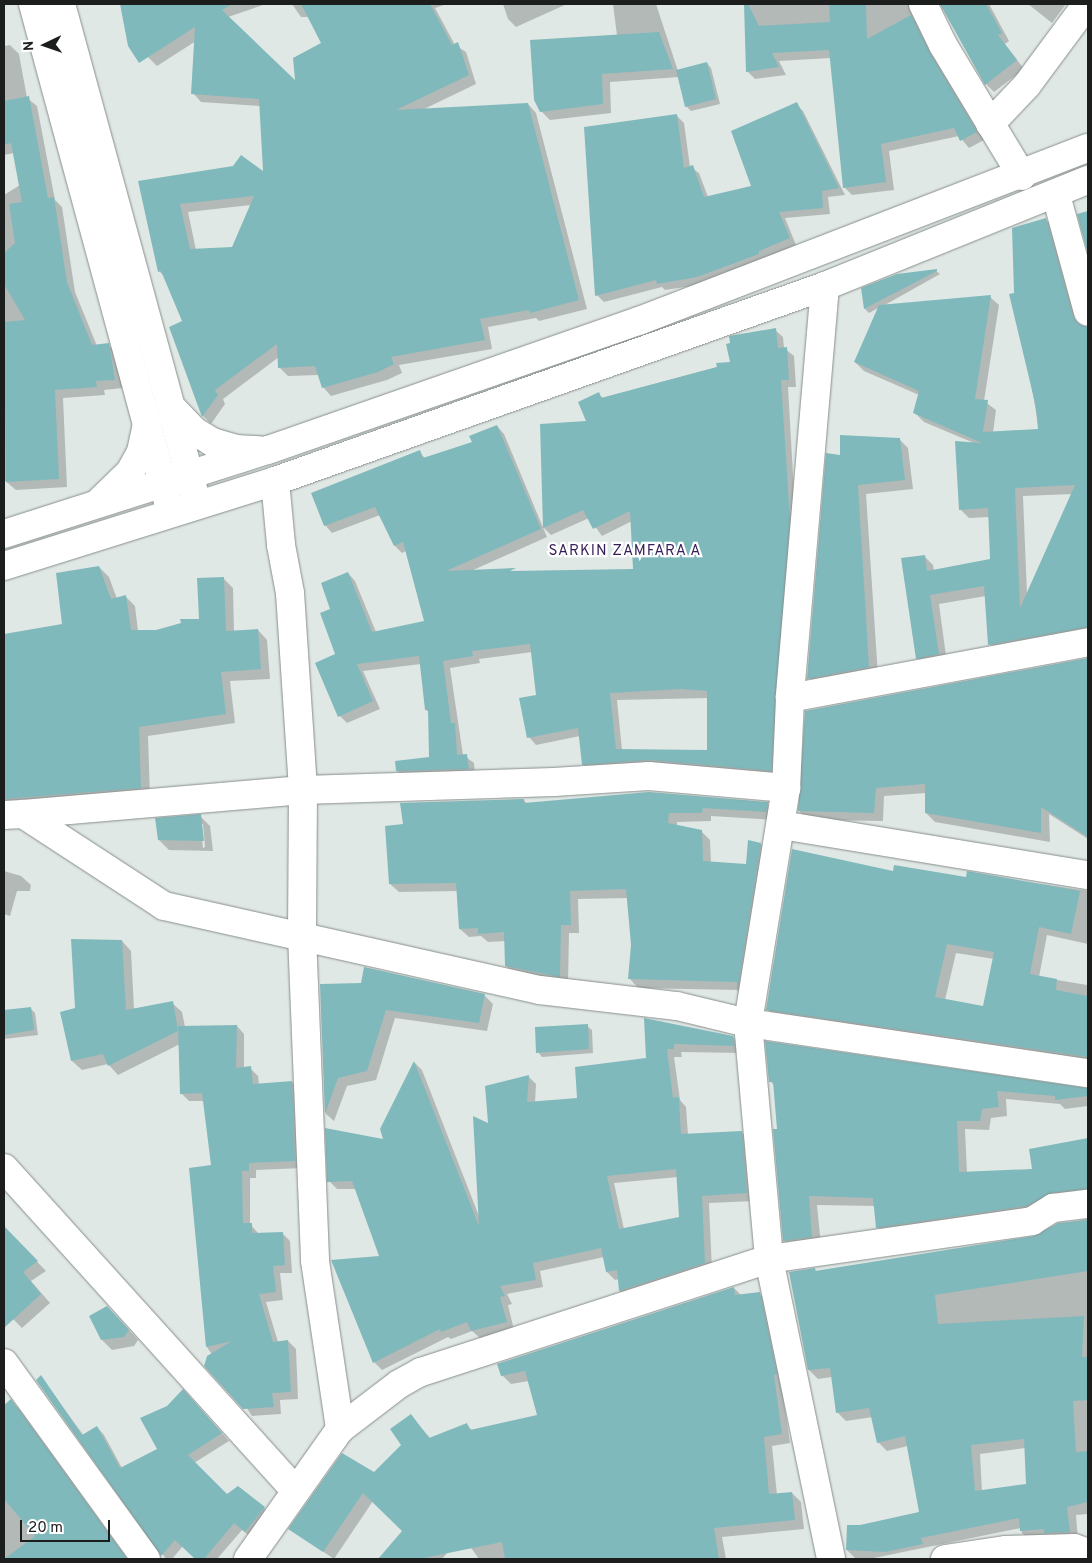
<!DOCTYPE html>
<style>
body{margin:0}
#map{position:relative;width:1092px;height:1563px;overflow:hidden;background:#e0e8e5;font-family:Overpass,sans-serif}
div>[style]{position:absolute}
.shadow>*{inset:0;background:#0003}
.building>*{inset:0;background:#80b9bc}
.roads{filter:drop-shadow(0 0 1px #878e8c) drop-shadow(0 0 1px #878e8c)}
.minor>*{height:28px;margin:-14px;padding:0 14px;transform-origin:14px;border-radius:14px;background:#fff}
.secondary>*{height:28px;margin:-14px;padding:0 14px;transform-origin:14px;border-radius:14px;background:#fff}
span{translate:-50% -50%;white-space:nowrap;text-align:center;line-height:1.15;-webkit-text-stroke:4.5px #fff;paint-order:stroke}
.neighbourhood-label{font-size:15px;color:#361f59;letter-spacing:1px}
.frame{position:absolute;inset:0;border:5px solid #1c1e1d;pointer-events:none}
.north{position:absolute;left:20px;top:20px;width:50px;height:50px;-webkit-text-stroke:4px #fff;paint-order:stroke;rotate:267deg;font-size:14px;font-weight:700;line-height:20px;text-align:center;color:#1c1e1d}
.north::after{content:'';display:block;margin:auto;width:18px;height:22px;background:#1c1e1d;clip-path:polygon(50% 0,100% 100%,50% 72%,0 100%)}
.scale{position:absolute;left:20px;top:1520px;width:90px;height:22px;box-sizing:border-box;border:2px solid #1c1e1d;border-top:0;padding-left:6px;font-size:15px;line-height:18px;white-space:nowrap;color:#1c1e1d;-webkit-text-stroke:4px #fff;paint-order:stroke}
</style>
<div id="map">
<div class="shadow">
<div style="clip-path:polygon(evenodd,145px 4px,266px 4px,228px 17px,296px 83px,322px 44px,309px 17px,301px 17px,292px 4px,447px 4px,435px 8px,455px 45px,466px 52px,476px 84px,422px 110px,528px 104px,536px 113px,587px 309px,539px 321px,536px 318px,488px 327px,492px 349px,399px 365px,402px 373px,387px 380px,331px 396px,323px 387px,319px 375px,288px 376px,280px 368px,279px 357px,223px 399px,225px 404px,211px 424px,203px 416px,171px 328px,183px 322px,165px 277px,159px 271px,139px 182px,264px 173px,260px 106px,201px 102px,193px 93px,196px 41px,157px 66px,148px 57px,145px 4px,251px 205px,233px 248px,196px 250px,188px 212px,251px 205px)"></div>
<div style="clip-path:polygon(503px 4px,567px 4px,516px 27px,508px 19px)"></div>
<div style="clip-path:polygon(613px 4px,656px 4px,678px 71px,707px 63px,711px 68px,720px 104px,691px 111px,686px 106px,679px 77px,610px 82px,611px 113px,550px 120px,541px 111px,617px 36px)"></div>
<div style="clip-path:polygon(745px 4px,918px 4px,917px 20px,937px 62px,984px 140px,969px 148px,959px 136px,889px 151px,894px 190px,852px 195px,844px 187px,831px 58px,779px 61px,786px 75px,755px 79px,747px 71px)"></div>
<div style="clip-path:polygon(942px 4px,989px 4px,1009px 41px,1005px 44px,1024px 69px,994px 92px,986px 84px)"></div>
<div style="clip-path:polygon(1028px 4px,1066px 4px,1052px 23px)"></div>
<div style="clip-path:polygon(10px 45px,19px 54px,27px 98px,37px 106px,55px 200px,62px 207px,75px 292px,97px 346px,108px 345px,117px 353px,123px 388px,104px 390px,105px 395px,63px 398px,67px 487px,16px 490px,4px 480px,4px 195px,20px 185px,14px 153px,4px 155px,4px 46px)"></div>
<div style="clip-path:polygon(796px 104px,803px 111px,845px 195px,828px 197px,830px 214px,785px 218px,796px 245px,705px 284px,665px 290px,662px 287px,604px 302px,597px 295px,677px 116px,684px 123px,690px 167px,699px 173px,708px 197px,752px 187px)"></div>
<div style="clip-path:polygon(evenodd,1046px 220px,1055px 228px,1082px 327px,1088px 328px,1088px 636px,998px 653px,990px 644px,986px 596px,939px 604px,947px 663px,926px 667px,917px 658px,924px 556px,933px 565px,934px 571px,991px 560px,990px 517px,969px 518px,960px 509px,974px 443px,924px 422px,915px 413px,919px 395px,864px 371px,855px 362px,878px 308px,869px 313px,865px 309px,862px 289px,936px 271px,940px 274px,883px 306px,990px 297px,999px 305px,984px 401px,996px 410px,993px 433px,1039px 430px,1016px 295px,1046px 220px,1072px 494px,1027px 594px,1023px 496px,1072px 494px)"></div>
<div style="clip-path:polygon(evenodd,775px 330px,783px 337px,784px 348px,794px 356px,796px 387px,788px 387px,796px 527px,778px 778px,591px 772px,583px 764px,580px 736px,536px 745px,529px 737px,537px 696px,532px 652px,479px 659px,480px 663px,450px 668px,463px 755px,474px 763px,475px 776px,405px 778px,397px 771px,430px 758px,430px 713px,426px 710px,421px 664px,363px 671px,380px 709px,347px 723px,340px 716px,332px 609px,348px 573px,355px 581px,376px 632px,426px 622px,406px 551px,402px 553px,395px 546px,380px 515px,332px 533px,325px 525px,419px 452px,426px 459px,474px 443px,497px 426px,504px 434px,547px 537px,471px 571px,634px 571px,632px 521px,602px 536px,589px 518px,551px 535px,544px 528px,541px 425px,588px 423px,599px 394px,603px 398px,732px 363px,775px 330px,709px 698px,708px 751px,622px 750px,617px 700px,709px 698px)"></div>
<div style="clip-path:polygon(899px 439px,908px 448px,913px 489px,866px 494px,878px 676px,817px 687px,809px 678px,841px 457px)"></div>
<div style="clip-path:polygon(99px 567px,109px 577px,117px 599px,126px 597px,135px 606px,138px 631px,156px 631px,201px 620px,223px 578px,233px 588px,234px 632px,258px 630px,267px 640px,270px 679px,230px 681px,235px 723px,148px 736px,150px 797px,4px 813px,4px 761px,110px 728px,4px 725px,4px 635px,63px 625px)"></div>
<div style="clip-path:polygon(1088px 659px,1088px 839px,1049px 814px,1050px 842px,935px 822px,926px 813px,926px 793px,884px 796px,883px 821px,808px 820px,799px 811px,806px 712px)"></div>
<div style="clip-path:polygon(524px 800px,527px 804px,767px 803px,776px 812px,775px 820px,711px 816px,711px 821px,677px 822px,677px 826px,701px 831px,710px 840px,711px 862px,747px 865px,761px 844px,769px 853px,746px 999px,738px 990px,638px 988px,630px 979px,632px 945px,628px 898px,578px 899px,579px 933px,569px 933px,568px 984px,515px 974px,506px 966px,506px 941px,488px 942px,481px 936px,469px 937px,460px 929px,458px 891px,399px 892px,390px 884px,404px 825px)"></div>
<div style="clip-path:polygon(evenodd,200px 816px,210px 826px,213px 851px,169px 850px,159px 840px,200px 816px,200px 824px,203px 824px,205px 847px,203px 848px,200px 824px)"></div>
<div style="clip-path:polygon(4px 871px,21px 876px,31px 885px,30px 891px,17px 891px,10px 916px,4px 914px)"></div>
<div style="clip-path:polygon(evenodd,894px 872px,967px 879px,968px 873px,1088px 891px,1088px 944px,1047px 935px,1039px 977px,1087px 985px,1088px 979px,1088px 1064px,776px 1018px,767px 1009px,894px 872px,956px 953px,994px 959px,984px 1008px,945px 1000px,956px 953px)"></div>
<div style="clip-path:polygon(122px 941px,131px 951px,134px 1009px,172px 1003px,182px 1012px,185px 1027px,237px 1026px,244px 1034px,244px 1068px,250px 1068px,258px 1076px,259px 1084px,292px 1082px,299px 1090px,303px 1168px,256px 1170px,256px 1178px,250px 1178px,250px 1224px,259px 1234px,282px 1233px,290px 1241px,292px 1273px,280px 1273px,283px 1300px,266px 1302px,278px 1342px,288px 1341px,296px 1349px,298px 1399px,280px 1400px,281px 1414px,252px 1416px,207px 1347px,213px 1166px,205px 1101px,189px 1101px,181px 1093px,180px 1044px,118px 1075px,108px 1064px,82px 1070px,72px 1061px,77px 1009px)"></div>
<div style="clip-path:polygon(321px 986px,484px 995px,493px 1004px,487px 1031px,395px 1018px,376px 1080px,347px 1086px,334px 1121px,326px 1114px)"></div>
<div style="clip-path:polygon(30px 1008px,35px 1013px,38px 1035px,4px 1039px,4px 1012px)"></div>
<div style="clip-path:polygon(evenodd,645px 1019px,733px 1037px,741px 1045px,742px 1053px,681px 1052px,682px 1057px,674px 1057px,680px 1100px,686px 1107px,688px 1135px,741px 1132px,750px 1140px,755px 1201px,709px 1203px,712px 1271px,628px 1299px,620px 1291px,619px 1279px,615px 1280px,607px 1272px,604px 1257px,540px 1271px,543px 1287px,507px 1294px,512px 1304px,508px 1305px,514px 1330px,480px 1338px,472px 1331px,451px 1339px,448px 1337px,382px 1370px,374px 1362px,332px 1261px,381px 1257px,356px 1189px,337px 1189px,329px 1181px,385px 1140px,381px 1129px,415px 1063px,422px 1070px,479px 1216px,489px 1125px,528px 1076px,536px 1084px,535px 1103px,579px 1099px,647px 1059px,645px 1019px,678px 1177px,680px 1218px,624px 1229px,614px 1183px,678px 1177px)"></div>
<div style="clip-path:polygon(587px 1026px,592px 1030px,593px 1053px,542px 1057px,538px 1052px)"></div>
<div style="clip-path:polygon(770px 1081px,1088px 1089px,1088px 1106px,1065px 1109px,1060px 1104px,1006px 1099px,1007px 1116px,991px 1118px,989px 1130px,965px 1129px,967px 1173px,1034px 1170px,1030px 1150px,1088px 1139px,1088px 1198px,1036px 1214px,886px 1236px,877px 1227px,875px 1206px,817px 1205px,821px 1245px,793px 1249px,784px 1241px,775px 1086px)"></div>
<div style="clip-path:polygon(evenodd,1088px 1219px,1088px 1514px,1076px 1515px,1078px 1541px,1031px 1542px,1022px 1533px,1021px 1528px,869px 1559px,856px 1559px,847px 1550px,860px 1527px,921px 1513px,908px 1446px,887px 1451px,878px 1442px,873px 1417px,846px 1421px,837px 1412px,832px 1377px,818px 1379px,809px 1370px,815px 1269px,817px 1272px,1035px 1238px,1059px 1224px,1088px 1219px,1025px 1448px,1027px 1485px,982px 1491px,980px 1454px,1025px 1448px)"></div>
<div style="clip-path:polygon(16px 1240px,46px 1271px,31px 1281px,50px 1303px,22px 1328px,4px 1310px,4px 1248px)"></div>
<div style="clip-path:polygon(734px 1288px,741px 1295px,759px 1293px,769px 1303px,790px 1443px,772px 1446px,777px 1495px,792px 1493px,801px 1502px,804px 1529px,722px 1537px,726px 1559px,479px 1559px,462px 1535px,442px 1559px,390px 1559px,389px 1549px,404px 1531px,373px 1501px,334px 1559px,290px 1529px,374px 1473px,402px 1445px,411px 1416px,431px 1439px,467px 1425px,473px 1431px,538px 1416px,529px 1381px,511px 1384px,502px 1375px)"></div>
<div style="clip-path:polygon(117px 1317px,138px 1340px,134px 1346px,112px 1350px,102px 1340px)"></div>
<div style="clip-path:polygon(41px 1377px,84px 1436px,97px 1427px,104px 1435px,122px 1468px,158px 1450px,190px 1398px,229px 1441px,194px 1463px,227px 1496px,264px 1508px,272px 1515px,253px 1539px,242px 1530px,217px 1559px,197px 1559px,183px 1546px,172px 1559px,166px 1559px,37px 1380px)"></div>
<div style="clip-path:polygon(11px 1401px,20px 1410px,128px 1559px,4px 1559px,4px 1407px)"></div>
</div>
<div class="building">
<div style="clip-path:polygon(evenodd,120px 4px,232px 4px,222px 10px,295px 80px,293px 58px,321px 43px,301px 4px,430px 4px,452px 45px,458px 42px,469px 75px,396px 110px,528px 103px,579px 300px,530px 313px,529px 310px,480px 319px,485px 340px,391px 357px,394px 364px,378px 372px,322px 388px,315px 366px,278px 368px,277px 344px,215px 390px,218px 395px,202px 417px,169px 327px,182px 321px,161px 271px,158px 272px,138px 181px,233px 166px,241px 155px,263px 171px,259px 99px,191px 94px,195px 27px,139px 63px,128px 46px,120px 4px,254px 196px,232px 247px,190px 249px,180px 204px,254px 196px)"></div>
<div style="clip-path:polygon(744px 4px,748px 4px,759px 26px,830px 22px,829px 4px,866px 4px,867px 39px,911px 15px,930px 53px,977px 132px,960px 141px,954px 128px,881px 144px,886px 182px,843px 188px,829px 50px,772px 53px,779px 67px,746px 72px)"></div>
<div style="clip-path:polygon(940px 4px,986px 4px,1002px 33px,998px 35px,1017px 60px,985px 85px)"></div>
<div style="clip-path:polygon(659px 32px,673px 69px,602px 74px,603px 104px,540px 112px,534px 100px,530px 40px)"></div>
<div style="clip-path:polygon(707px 62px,716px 99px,685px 107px,676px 70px)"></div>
<div style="clip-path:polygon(29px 96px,48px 198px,54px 197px,67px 282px,92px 345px,109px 343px,115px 380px,96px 381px,97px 387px,55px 390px,59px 479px,6px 482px,4px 322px,25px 320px,4px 284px,4px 253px,15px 243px,9px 204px,22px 202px,11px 143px,4px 145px,4px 101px)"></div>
<div style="clip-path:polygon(797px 102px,839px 188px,822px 191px,823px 208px,779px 212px,790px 238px,759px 251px,759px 254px,697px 277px,657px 284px,656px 280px,595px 296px,584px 127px,677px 114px,684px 168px,693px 165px,704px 197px,751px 186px,731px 131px)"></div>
<div style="clip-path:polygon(1088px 211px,1088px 254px,1077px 214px)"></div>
<div style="clip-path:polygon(evenodd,1046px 218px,1073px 316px,1077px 323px,1088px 327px,1088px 627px,988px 645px,984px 586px,930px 595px,939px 654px,916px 659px,901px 558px,925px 555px,927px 571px,990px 559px,988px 508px,959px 510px,955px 441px,982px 443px,913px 413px,919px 391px,854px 362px,879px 305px,991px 295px,975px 399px,988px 400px,983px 432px,1038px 429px,1036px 407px,1009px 294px,1014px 293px,1012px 228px,1046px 218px,1075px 485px,1020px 608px,1015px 488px,1075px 485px)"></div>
<div style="clip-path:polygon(937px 269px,937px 271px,864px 309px,861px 288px,897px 274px)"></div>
<div style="clip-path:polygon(evenodd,776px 328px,778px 348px,787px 347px,789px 380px,781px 380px,790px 519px,771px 771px,650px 760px,582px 765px,578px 728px,527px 738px,519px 698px,536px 695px,530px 644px,472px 651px,473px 656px,443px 661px,451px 723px,455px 723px,457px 755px,467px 754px,469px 769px,396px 771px,395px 761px,429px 757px,428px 710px,425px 710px,419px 656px,357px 664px,373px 701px,338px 717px,315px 663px,335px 654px,320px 613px,330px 609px,321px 583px,348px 572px,372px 632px,424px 621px,403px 542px,394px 546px,375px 507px,324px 526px,311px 493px,420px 450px,423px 458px,472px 442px,469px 436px,497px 425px,541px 529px,446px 571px,516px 568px,510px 571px,633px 569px,630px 511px,593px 529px,583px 510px,543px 528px,540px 424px,586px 421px,578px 402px,599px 392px,601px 398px,717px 367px,716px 363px,730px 362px,726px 344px,730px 343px,729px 336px,776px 328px,681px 689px,707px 691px,707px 750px,616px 749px,610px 693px,681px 689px)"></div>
<div style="clip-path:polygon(840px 435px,900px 438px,905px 480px,858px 485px,869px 667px,807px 679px,826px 453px,840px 455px)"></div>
<div style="clip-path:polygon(99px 566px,111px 599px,126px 595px,131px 630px,156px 630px,181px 623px,180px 619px,199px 619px,197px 578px,224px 577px,226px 631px,258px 629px,261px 669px,221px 672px,226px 714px,139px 727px,141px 788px,4px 799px,4px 634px,62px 624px,56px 573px)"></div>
<div style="clip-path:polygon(1088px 658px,1088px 837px,1041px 807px,1041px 833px,925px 813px,925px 784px,876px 788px,874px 813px,798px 811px,805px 711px)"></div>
<div style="clip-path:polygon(649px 792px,768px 802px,766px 812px,703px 808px,702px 813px,669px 813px,668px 823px,702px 830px,703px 861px,746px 864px,748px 840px,761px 843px,737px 993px,737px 982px,628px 979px,631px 945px,626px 889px,570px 891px,571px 925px,561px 925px,560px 977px,505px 966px,504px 932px,478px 934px,478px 928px,459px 929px,456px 883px,389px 884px,385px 826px,403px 824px,400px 803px,524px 799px,524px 803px)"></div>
<div style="clip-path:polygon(201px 814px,204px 841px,158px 840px,155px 818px)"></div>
<div style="clip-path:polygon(evenodd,792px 849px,893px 871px,894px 865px,966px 877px,967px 871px,1080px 891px,1071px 934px,1039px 927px,1030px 974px,1057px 979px,1056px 990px,1088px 996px,1088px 1057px,766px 1010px,792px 849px,947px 944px,994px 952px,983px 1006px,935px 997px,947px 944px)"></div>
<div style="clip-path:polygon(71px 939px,122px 940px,126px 1010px,173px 1001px,178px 1031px,108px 1066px,103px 1054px,71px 1061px,60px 1012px,75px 1008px)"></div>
<div style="clip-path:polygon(364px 967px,485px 994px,479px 1023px,386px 1010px,367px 1071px,338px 1078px,325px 1114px,320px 984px,361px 983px)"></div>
<div style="clip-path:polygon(31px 1007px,34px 1030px,4px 1035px,4px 1010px)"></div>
<div style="clip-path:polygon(evenodd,644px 1018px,733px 1036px,734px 1046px,674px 1044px,674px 1049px,667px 1049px,673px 1098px,679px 1097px,681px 1134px,742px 1131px,747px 1193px,702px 1196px,705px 1263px,619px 1291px,617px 1270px,606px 1272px,601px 1248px,533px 1263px,536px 1280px,500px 1286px,505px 1296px,500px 1297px,507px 1322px,471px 1331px,467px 1322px,441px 1332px,440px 1329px,373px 1363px,331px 1260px,379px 1256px,352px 1181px,327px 1182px,325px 1128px,383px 1139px,380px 1129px,414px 1061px,479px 1226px,473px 1116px,488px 1123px,485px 1086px,529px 1075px,527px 1102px,577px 1098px,575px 1067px,646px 1058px,644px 1018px,676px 1169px,679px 1217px,619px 1229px,607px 1176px,676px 1169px)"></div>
<div style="clip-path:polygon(588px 1024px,589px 1049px,536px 1053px,535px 1027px)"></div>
<div style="clip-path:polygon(237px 1025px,236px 1068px,251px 1066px,253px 1084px,292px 1081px,295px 1161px,249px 1163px,249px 1171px,242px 1171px,243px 1223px,252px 1223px,252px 1233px,283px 1232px,285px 1265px,273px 1266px,276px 1292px,259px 1294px,273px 1342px,288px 1340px,291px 1392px,272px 1393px,274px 1407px,243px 1409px,204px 1366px,207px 1356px,232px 1341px,206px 1347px,189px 1168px,211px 1165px,202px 1093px,180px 1094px,178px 1026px)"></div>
<div style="clip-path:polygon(765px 1041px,1088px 1088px,1088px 1096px,1055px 1100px,1055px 1096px,997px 1091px,999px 1107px,982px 1109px,980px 1121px,957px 1121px,959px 1172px,1032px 1169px,1029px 1149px,1088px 1138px,1088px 1189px,1051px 1193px,1027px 1206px,876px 1228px,873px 1198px,809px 1196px,812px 1237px,783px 1241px,773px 1129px,777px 1129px,773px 1082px,769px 1082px)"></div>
<div style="clip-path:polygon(evenodd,1088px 1220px,1088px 1271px,935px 1295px,938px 1324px,1084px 1316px,1082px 1357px,1087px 1357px,1088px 1400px,1073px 1401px,1076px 1452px,1088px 1451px,1088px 1502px,1067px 1507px,1070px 1532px,1044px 1533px,1044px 1529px,1020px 1531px,1019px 1518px,921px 1538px,923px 1544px,885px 1552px,846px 1550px,847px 1525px,860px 1525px,919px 1512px,905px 1436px,877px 1443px,869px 1408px,836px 1413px,830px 1368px,808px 1370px,789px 1272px,815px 1268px,815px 1271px,1034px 1236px,1058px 1223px,1088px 1220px,1024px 1439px,1026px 1484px,975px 1491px,971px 1445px,1024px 1439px)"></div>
<div style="clip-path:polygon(4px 1226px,38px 1261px,23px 1272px,41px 1294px,4px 1328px)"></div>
<div style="clip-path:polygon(734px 1287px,735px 1295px,760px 1292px,777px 1374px,774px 1375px,782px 1434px,764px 1437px,769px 1494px,792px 1492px,795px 1520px,714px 1528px,719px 1559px,505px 1559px,502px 1542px,419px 1559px,378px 1559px,402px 1531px,363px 1493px,323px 1552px,288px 1529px,342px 1453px,374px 1472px,401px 1445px,390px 1429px,411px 1414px,429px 1438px,467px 1423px,470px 1430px,537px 1415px,525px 1371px,501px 1376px,497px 1364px)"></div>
<div style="clip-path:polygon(107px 1306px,129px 1330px,124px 1337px,101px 1340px,89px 1316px)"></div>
<div style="clip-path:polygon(41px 1375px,82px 1435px,97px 1426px,120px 1468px,157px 1449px,140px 1418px,167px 1406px,183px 1389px,222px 1433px,188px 1455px,227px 1494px,238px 1486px,265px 1507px,245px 1532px,234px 1523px,204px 1559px,195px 1559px,175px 1540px,161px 1556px,36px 1380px)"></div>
<div style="clip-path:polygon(11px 1399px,127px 1559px,4px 1559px,35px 1536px,4px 1499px,4px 1405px)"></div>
</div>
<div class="roads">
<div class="minor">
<div style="left:923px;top:4px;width:46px;rotate:64deg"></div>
<div style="left:943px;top:45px;width:153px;rotate:58.9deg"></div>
<div style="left:990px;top:124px;width:54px;rotate:-46.5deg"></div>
<div style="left:1027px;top:85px;width:101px;rotate:-53.5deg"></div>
<div style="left:1056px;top:195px;width:121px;rotate:74.7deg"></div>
<div style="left:825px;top:286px;width:413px;rotate:94.9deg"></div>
<div style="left:790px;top:698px;width:90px;rotate:92.5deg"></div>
<div style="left:786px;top:788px;width:238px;rotate:99.2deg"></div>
<div style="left:748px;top:1023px;width:237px;rotate:84.9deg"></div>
<div style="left:769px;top:1259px;width:306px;rotate:78.3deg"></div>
<div style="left:275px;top:481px;width:64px;rotate:84.6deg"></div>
<div style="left:281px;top:545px;width:49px;rotate:79.4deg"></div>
<div style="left:290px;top:593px;width:197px;rotate:86.2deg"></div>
<div style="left:303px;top:790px;width:145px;rotate:90.4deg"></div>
<div style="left:302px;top:935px;width:326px;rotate:87.7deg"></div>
<div style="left:315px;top:1261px;width:170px;rotate:81.5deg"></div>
<div style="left:790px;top:698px;width:303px;rotate:-10.6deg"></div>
<div style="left:23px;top:814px;width:281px;rotate:-4.9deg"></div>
<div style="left:303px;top:790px;width:251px;rotate:-1.8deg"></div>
<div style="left:554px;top:782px;width:95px;rotate:-3.6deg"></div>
<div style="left:649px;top:776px;width:138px;rotate:5deg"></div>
<div style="left:4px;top:815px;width:19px;rotate:-3deg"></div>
<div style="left:23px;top:814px;width:168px;rotate:33.1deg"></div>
<div style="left:164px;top:906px;width:385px;rotate:12.6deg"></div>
<div style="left:540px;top:990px;width:138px;rotate:6.7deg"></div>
<div style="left:677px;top:1006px;width:73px;rotate:13.5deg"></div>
<div style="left:748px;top:1023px;width:344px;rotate:8.4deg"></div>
<div style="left:781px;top:825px;width:311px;rotate:9.3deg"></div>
<div style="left:4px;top:1168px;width:435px;rotate:47.9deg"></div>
<div style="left:4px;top:1363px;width:242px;rotate:54.1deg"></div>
<div style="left:248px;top:1559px;width:159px;rotate:-54.7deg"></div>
<div style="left:340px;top:1429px;width:74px;rotate:-37.3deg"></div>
<div style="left:399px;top:1384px;width:25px;rotate:-29deg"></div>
<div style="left:421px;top:1372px;width:366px;rotate:-18deg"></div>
<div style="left:769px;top:1259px;width:266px;rotate:-8.2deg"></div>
<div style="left:1032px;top:1221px;width:25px;rotate:-32deg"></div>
<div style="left:1053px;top:1208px;width:35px;rotate:-7deg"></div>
<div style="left:945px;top:1559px;width:62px;rotate:-8.4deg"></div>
<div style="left:1006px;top:1550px;width:68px;rotate:-1.7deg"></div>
<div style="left:1074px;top:1548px;width:15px;rotate:20deg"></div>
</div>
<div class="secondary">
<div style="left:33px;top:4px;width:516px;rotate:74.83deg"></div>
<div style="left:61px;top:4px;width:506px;rotate:74.75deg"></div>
<div style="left:174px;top:410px;width:29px;rotate:46deg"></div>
<div style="left:194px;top:431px;width:21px;rotate:31deg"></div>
<div style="left:212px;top:442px;width:26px;rotate:16deg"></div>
<div style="left:237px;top:449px;width:22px;rotate:3deg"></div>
<div style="left:100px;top:501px;width:42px;rotate:-44deg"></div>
<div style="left:130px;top:472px;width:23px;rotate:-61deg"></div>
<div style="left:141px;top:452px;width:30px;rotate:-78deg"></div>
<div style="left:4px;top:534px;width:277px;rotate:-17.7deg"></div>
<div style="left:268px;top:450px;width:393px;rotate:-19.2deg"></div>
<div style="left:639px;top:321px;width:481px;rotate:-21.1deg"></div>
<div style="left:4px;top:566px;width:284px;rotate:-17.4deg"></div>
<div style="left:275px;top:481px;width:584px;rotate:-19.52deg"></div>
<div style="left:825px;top:286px;width:284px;rotate:-22deg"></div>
</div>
</div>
<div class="neighbourhood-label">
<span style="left:625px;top:552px">SARKIN ZAMFARA A</span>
</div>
<div class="frame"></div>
<div class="north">N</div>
<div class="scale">20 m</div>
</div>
